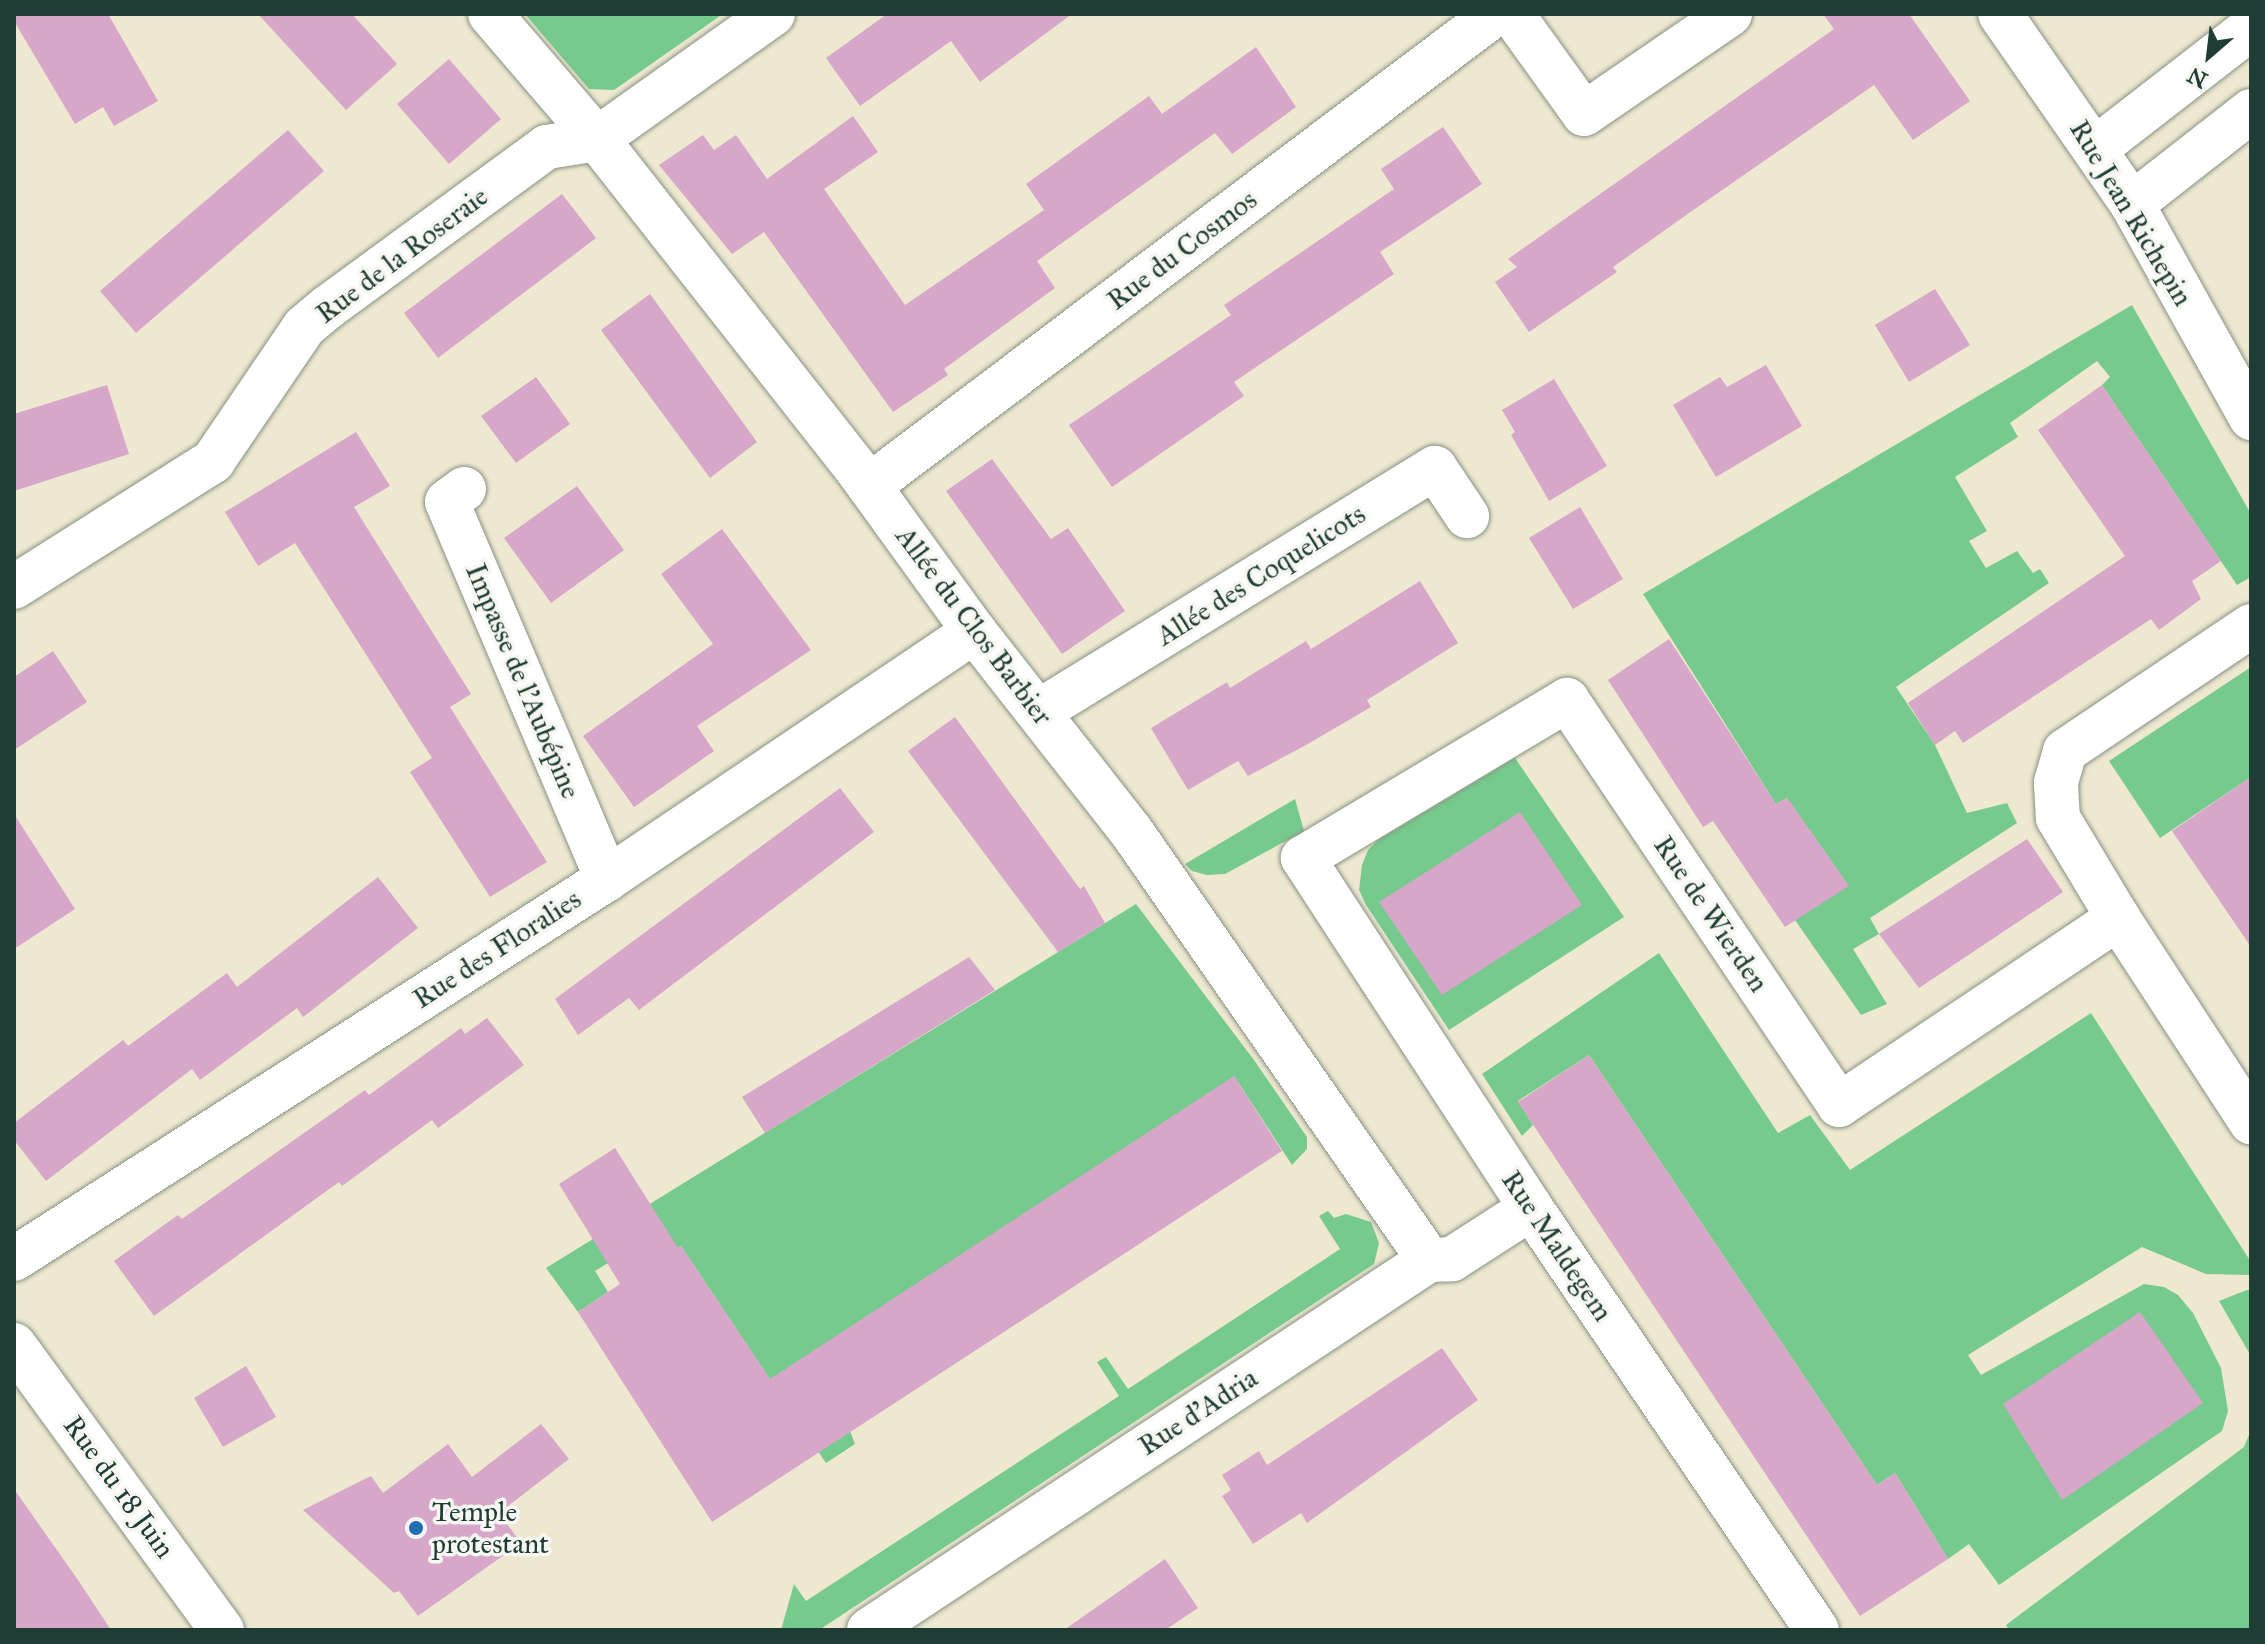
<!DOCTYPE html>
<meta charset="utf-8">
<style>
body{margin:0}
#map{position:relative;width:2265px;height:1644px;overflow:hidden;background:#eee8d1;font-family:"IM FELL Great Primer",serif}
div>[style]{position:absolute}
.green>*{inset:0;background:#76ca8d}
.building>*{inset:0;background:#d6a7c9}
.roads{filter:drop-shadow(0 0 2px #869282) drop-shadow(0 0 2px #869282)}
.street>*{height:44px;margin:-22px;padding:0 22px;transform-origin:22px;border-radius:22px;background:#fff}
.secondary>*{height:44px;margin:-22px;padding:0 22px;transform-origin:22px;border-radius:22px;background:#fff}
.dots>*{width:22px;height:22px;translate:-50% -50%;box-sizing:border-box;border:4px solid #f6f6f2;border-radius:50%}
span{translate:-50% -50%;white-space:nowrap;text-align:center;line-height:1.15;-webkit-text-stroke:7px #f6f6f2;paint-order:stroke}
.street-label{font-size:28px;color:#1f3d34}
.poi-label{font-size:28px;color:#1f3d34}
.left{translate:0 -50%;text-align:left}
.frame{position:absolute;inset:0;border:16px solid #1f3d34;pointer-events:none}
.north{position:absolute;left:2169px;top:16px;width:80px;height:80px;-webkit-text-stroke:6px #f6f6f2;paint-order:stroke;rotate:208deg;font-size:22px;font-weight:700;line-height:32px;text-align:center;color:#1f3d34}
.north::after{content:'';display:block;margin:auto;width:28px;height:36px;background:#1f3d34;clip-path:polygon(50% 0,100% 100%,50% 72%,0 100%)}
</style>
<div id="map">
<div class="green">
<div style="clip-path:polygon(525px 14px,720px 14px,720px 16px,614px 90px,589px 89px)"></div>
<div style="clip-path:polygon(2132px 305px,2251px 514px,2251px 577px,2237px 585px,2102px 385px,2110px 377px,2097px 361px,2010px 423px,2018px 437px,1955px 477px,1987px 531px,1969px 541px,1986px 568px,2017px 551px,2033px 573px,2040px 569px,2049px 583px,1896px 687px,1935px 745px,1967px 813px,2007px 803px,2017px 823px,1870px 918px,1879px 934px,1853px 949px,1887px 1004px,1861px 1015px,1795px 920px,1848px 885px,1787px 798px,1776px 804px,1643px 594px)"></div>
<div style="clip-path:polygon(2251px 667px,2251px 777px,2160px 838px,2109px 761px)"></div>
<div style="clip-path:polygon(1515px 758px,1624px 917px,1449px 1030px,1366px 905px,1359px 890px,1362px 865px,1368px 850px,1378px 840px)"></div>
<div style="clip-path:polygon(1295px 799px,1304px 831px,1225px 874px,1207px 875px,1192px 871px,1185px 864px)"></div>
<div style="clip-path:polygon(1136px 904px,1254px 1060px,1307px 1137px,1307px 1149px,1292px 1165px,1234px 1076px,850px 1431px,855px 1444px,826px 1463px,681px 1246px,648px 1267px,634px 1247px,595px 1271px,608px 1292px,578px 1312px,546px 1268px)"></div>
<div style="clip-path:polygon(1659px 953px,1778px 1133px,1810px 1115px,1850px 1170px,2091px 1013px,2251px 1262px,2251px 1275px,2206px 1274px,2142px 1247px,1968px 1355px,1981px 1375px,2144px 1284px,2164px 1287px,2178px 1295px,2193px 1313px,2221px 1368px,2228px 1411px,2222px 1431px,1999px 1585px,1969px 1544px,1948px 1559px,1895px 1473px,1877px 1485px,1589px 1055px,1518px 1101px,1533px 1125px,1522px 1136px,1482px 1074px)"></div>
<div style="clip-path:polygon(1328px 1211px,1334px 1218px,1346px 1214px,1371px 1222px,1379px 1243px,1374px 1264px,819px 1630px,781px 1630px,794px 1584px,806px 1601px,1119px 1396px,1097px 1362px,1106px 1357px,1128px 1389px,1340px 1249px,1319px 1216px)"></div>
<div style="clip-path:polygon(2247px 1290px,2251px 1290px,2251px 1356px,2219px 1301px)"></div>
<div style="clip-path:polygon(2251px 1430px,2251px 1630px,2009px 1630px,2006px 1625px,2244px 1447px)"></div>
</div>
<div class="building">
<div style="clip-path:polygon(14px 14px,108px 14px,158px 101px,114px 126px,103px 107px,75px 124px,14px 21px)"></div>
<div style="clip-path:polygon(258px 14px,352px 14px,397px 64px,346px 110px)"></div>
<div style="clip-path:polygon(887px 14px,1072px 14px,980px 82px,951px 41px,860px 106px,826px 58px)"></div>
<div style="clip-path:polygon(1823px 14px,1909px 14px,1970px 101px,1913px 140px,1874px 85px,1689px 213px,1613px 267px,1617px 272px,1529px 332px,1495px 282px,1517px 267px,1508px 259px,1834px 29px)"></div>
<div style="clip-path:polygon(1256px 47px,1296px 107px,1232px 154px,1215px 133px,1037px 261px,1055px 288px,944px 369px,948px 375px,893px 412px,764px 232px,732px 254px,659px 165px,703px 135px,714px 150px,736px 135px,767px 179px,853px 116px,878px 152px,824px 189px,905px 305px,1044px 210px,1026px 184px,1149px 96px,1162px 114px)"></div>
<div style="clip-path:polygon(449px 59px,501px 119px,449px 164px,397px 104px)"></div>
<div style="clip-path:polygon(1443px 127px,1482px 184px,1380px 252px,1394px 274px,1234px 382px,1244px 396px,1112px 487px,1069px 425px,1231px 315px,1224px 305px,1394px 189px,1381px 169px)"></div>
<div style="clip-path:polygon(288px 130px,324px 171px,136px 333px,100px 291px)"></div>
<div style="clip-path:polygon(562px 194px,596px 238px,438px 358px,404px 313px)"></div>
<div style="clip-path:polygon(1935px 289px,1970px 345px,1909px 382px,1875px 325px)"></div>
<div style="clip-path:polygon(650px 294px,757px 442px,710px 478px,601px 330px)"></div>
<div style="clip-path:polygon(1766px 365px,1802px 426px,1716px 477px,1673px 405px,1720px 377px,1727px 387px)"></div>
<div style="clip-path:polygon(536px 377px,570px 424px,516px 463px,481px 416px)"></div>
<div style="clip-path:polygon(1554px 379px,1607px 466px,1549px 501px,1511px 435px,1515px 432px,1502px 410px)"></div>
<div style="clip-path:polygon(107px 385px,129px 454px,14px 491px,14px 414px)"></div>
<div style="clip-path:polygon(2102px 385px,2221px 561px,2192px 581px,2201px 599px,2159px 630px,2151px 619px,1963px 743px,1955px 731px,1935px 745px,1908px 703px,2125px 556px,2038px 430px)"></div>
<div style="clip-path:polygon(356px 432px,390px 486px,354px 507px,471px 694px,450px 707px,547px 862px,490px 897px,410px 772px,432px 758px,295px 543px,258px 566px,225px 512px)"></div>
<div style="clip-path:polygon(992px 459px,1051px 539px,1068px 528px,1125px 611px,1062px 654px,946px 491px)"></div>
<div style="clip-path:polygon(577px 486px,624px 550px,551px 603px,504px 538px)"></div>
<div style="clip-path:polygon(1580px 507px,1623px 579px,1573px 609px,1529px 538px)"></div>
<div style="clip-path:polygon(722px 529px,811px 650px,697px 726px,714px 751px,634px 807px,583px 736px,713px 644px,661px 574px)"></div>
<div style="clip-path:polygon(1420px 581px,1458px 643px,1367px 700px,1371px 707px,1306px 745px,1248px 776px,1238px 761px,1188px 790px,1151px 728px,1227px 682px,1230px 688px,1306px 641px,1311px 649px)"></div>
<div style="clip-path:polygon(1669px 639px,1776px 804px,1787px 798px,1849px 886px,1785px 927px,1713px 821px,1703px 827px,1608px 680px)"></div>
<div style="clip-path:polygon(53px 651px,87px 702px,14px 750px,14px 677px)"></div>
<div style="clip-path:polygon(955px 717px,1080px 889px,1084px 886px,1105px 923px,1058px 952px,908px 751px)"></div>
<div style="clip-path:polygon(2251px 777px,2251px 947px,2172px 831px)"></div>
<div style="clip-path:polygon(840px 788px,874px 832px,639px 1010px,629px 998px,578px 1035px,555px 999px)"></div>
<div style="clip-path:polygon(1520px 812px,1582px 905px,1442px 995px,1379px 902px)"></div>
<div style="clip-path:polygon(14px 814px,75px 909px,14px 949px)"></div>
<div style="clip-path:polygon(2027px 839px,2063px 892px,1919px 988px,1879px 934px)"></div>
<div style="clip-path:polygon(378px 877px,418px 928px,303px 1017px,297px 1008px,200px 1080px,192px 1069px,46px 1181px,14px 1140px,14px 1123px,123px 1040px,128px 1046px,227px 973px,237px 987px)"></div>
<div style="clip-path:polygon(969px 957px,995px 990px,765px 1133px,742px 1097px)"></div>
<div style="clip-path:polygon(487px 1018px,524px 1065px,438px 1128px,432px 1120px,342px 1186px,339px 1182px,154px 1316px,114px 1261px,178px 1215px,182px 1219px,365px 1090px,369px 1095px,461px 1028px,465px 1034px)"></div>
<div style="clip-path:polygon(1589px 1055px,1877px 1485px,1895px 1473px,1948px 1559px,1860px 1616px,1518px 1102px)"></div>
<div style="clip-path:polygon(1234px 1076px,1282px 1151px,712px 1522px,578px 1312px,620px 1284px,559px 1184px,615px 1148px,678px 1248px,681px 1246px,770px 1379px)"></div>
<div style="clip-path:polygon(2140px 1312px,2203px 1403px,2062px 1500px,2003px 1404px)"></div>
<div style="clip-path:polygon(1442px 1348px,1478px 1400px,1307px 1523px,1301px 1513px,1253px 1544px,1222px 1496px,1231px 1490px,1222px 1475px,1259px 1451px,1267px 1465px)"></div>
<div style="clip-path:polygon(246px 1366px,276px 1417px,223px 1447px,194px 1398px)"></div>
<div style="clip-path:polygon(541px 1424px,569px 1459px,499px 1513px,521px 1543px,418px 1616px,399px 1591px,394px 1593px,303px 1510px,371px 1476px,383px 1493px,448px 1444px,472px 1477px)"></div>
<div style="clip-path:polygon(14px 1489px,78px 1580px,111px 1630px,14px 1630px)"></div>
<div style="clip-path:polygon(1165px 1559px,1198px 1608px,1165px 1630px,1064px 1630px)"></div>
</div>
<div class="roads">
<div class="street">
<div style="left:490px;top:14px;width:165px;rotate:49.4deg"></div>
<div style="left:597px;top:139px;width:427px;rotate:51.8deg"></div>
<div style="left:861px;top:475px;width:193px;rotate:54.1deg"></div>
<div style="left:974px;top:631px;width:254px;rotate:51.9deg"></div>
<div style="left:1131px;top:831px;width:522px;rotate:55.21deg"></div>
<div style="left:1512px;top:14px;width:123px;rotate:54.2deg"></div>
<div style="left:1584px;top:114px;width:177px;rotate:-34.4deg"></div>
<div style="left:869px;top:486px;width:784px;rotate:-37.02deg"></div>
<div style="left:464px;top:489px;width:21px;rotate:143deg"></div>
<div style="left:447px;top:502px;width:410px;rotate:67deg"></div>
<div style="left:14px;top:587px;width:236px;rotate:-32.3deg"></div>
<div style="left:213px;top:461px;width:162px;rotate:-55.8deg"></div>
<div style="left:304px;top:327px;width:31px;rotate:-40deg"></div>
<div style="left:328px;top:307px;width:271px;rotate:-36.2deg"></div>
<div style="left:547px;top:147px;width:51px;rotate:-9.1deg"></div>
<div style="left:597px;top:139px;width:216px;rotate:-35.4deg"></div>
<div style="left:2251px;top:626px;width:224px;rotate:146.1deg"></div>
<div style="left:2065px;top:751px;width:33px;rotate:106deg"></div>
<div style="left:2056px;top:783px;width:35px;rotate:87deg"></div>
<div style="left:2058px;top:818px;width:117px;rotate:59deg"></div>
<div style="left:2118px;top:918px;width:244px;rotate:56.9deg"></div>
<div style="left:1038px;top:712px;width:466px;rotate:-31.6deg"></div>
<div style="left:1435px;top:468px;width:58px;rotate:56.3deg"></div>
<div style="left:14px;top:1259px;width:704px;rotate:-32.65deg"></div>
<div style="left:607px;top:879px;width:443px;rotate:-34deg"></div>
<div style="left:869px;top:1630px;width:671px;rotate:-33.45deg"></div>
<div style="left:1429px;top:1260px;width:23px;rotate:-2deg"></div>
<div style="left:1452px;top:1259px;width:94px;rotate:-32.8deg"></div>
<div style="left:1817px;top:1630px;width:510px;rotate:-124.13deg"></div>
<div style="left:1531px;top:1208px;width:418px;rotate:-123.1deg"></div>
<div style="left:1303px;top:858px;width:308px;rotate:-30.9deg"></div>
<div style="left:1567px;top:700px;width:488px;rotate:56.1deg"></div>
<div style="left:1839px;top:1105px;width:336px;rotate:-33.8deg"></div>
</div>
<div class="secondary">
<div style="left:2000px;top:14px;width:231px;rotate:55.2deg"></div>
<div style="left:2132px;top:204px;width:245px;rotate:60.9deg"></div>
<div style="left:2095px;top:149px;width:197px;rotate:-37.8deg"></div>
<div style="left:2132px;top:204px;width:151px;rotate:-38deg"></div>
<div style="left:14px;top:1345px;width:353px;rotate:53.9deg"></div>
</div>
</div>
<div class="dots">
<div style="left:416px;top:1528px;background:#1f6fb2"></div>
</div>
<div class="street-label">
<span style="left:2131px;top:213px;rotate:59deg">Rue Jean Richepin</span>
<span style="left:1182px;top:250px;rotate:-37deg">Rue du Cosmos</span>
<span style="left:402px;top:255px;rotate:-37deg">Rue de la Roseraie</span>
<span style="left:1261px;top:575px;rotate:-32deg">Allée des Coquelicots</span>
<span style="left:974px;top:626px;rotate:53deg">Allée du Clos Barbier</span>
<span style="left:523px;top:681px;rotate:67deg">Impasse de l'Aubépine</span>
<span style="left:1711px;top:914px;rotate:56deg">Rue de Wierden</span>
<span style="left:497px;top:949px;rotate:-33deg">Rue des Floralies</span>
<span style="left:1557px;top:1246px;rotate:56deg">Rue Maldegem</span>
<span style="left:1198px;top:1412px;rotate:-33deg">Rue d'Adria</span>
<span style="left:119px;top:1487px;rotate:54deg">Rue du 18 Juin</span>
</div>
<div class="poi-label">
<span class="left" style="left:432px;top:1528px">Temple<br>protestant</span>
</div>
<div class="frame"></div>
<div class="north">N</div>
</div>
